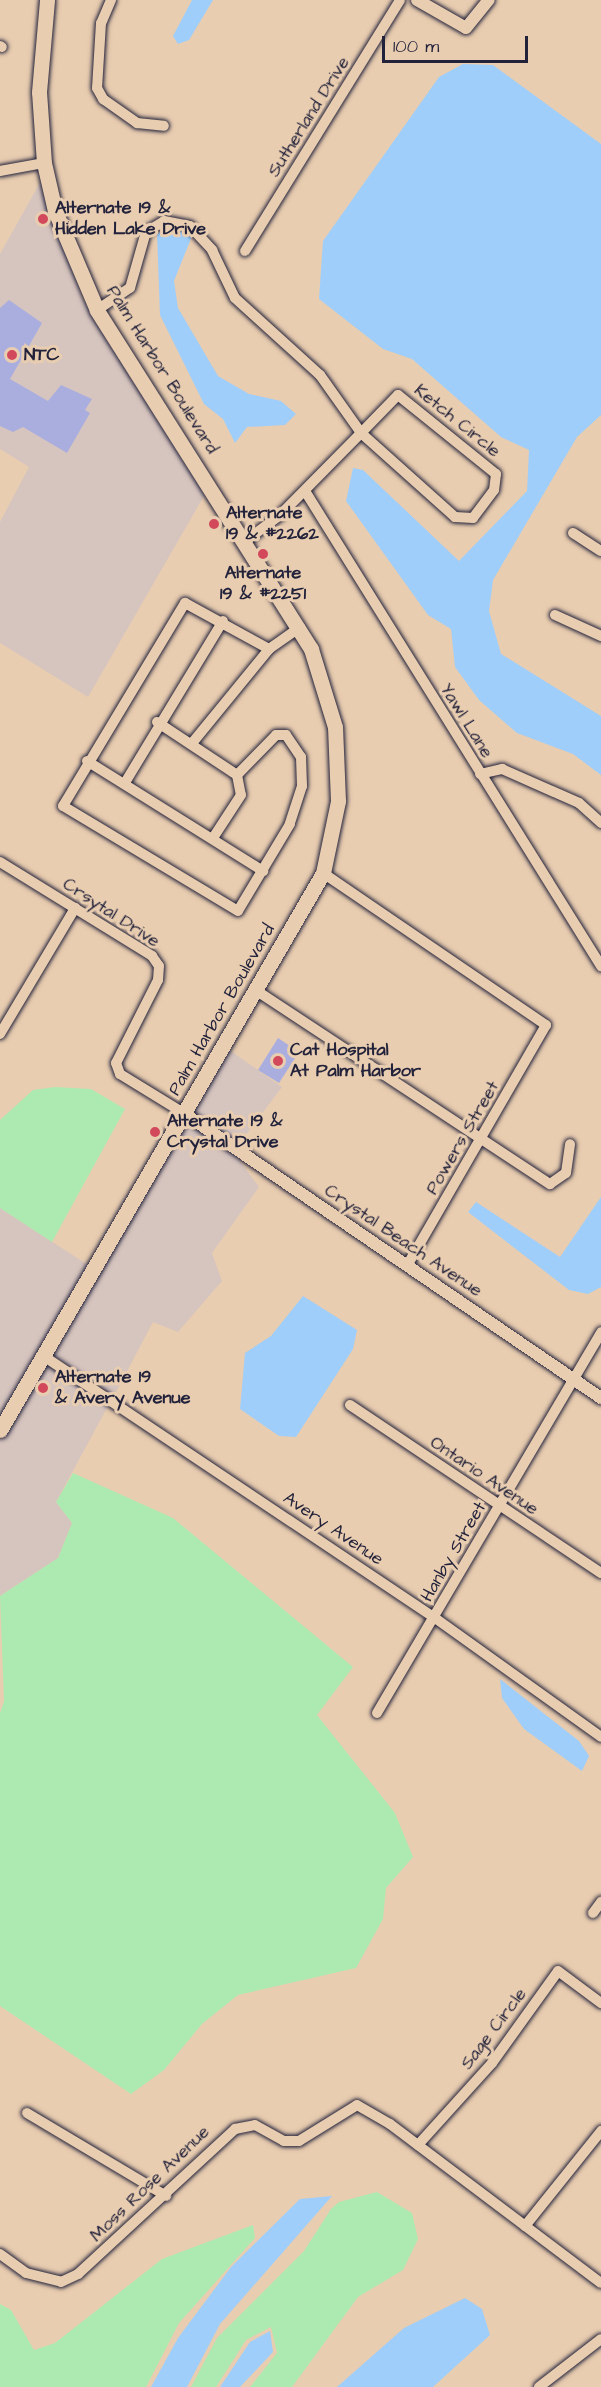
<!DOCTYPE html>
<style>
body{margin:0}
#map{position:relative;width:601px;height:2387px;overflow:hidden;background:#e9cdb0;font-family:"Architects Daughter",sans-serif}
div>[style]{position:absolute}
.built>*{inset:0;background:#d6c4be}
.green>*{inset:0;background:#adeab1}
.water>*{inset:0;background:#9fcefb}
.building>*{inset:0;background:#aaaedf}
.roads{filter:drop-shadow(0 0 2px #22223b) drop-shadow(0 0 2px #22223b)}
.minor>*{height:10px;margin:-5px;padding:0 5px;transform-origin:5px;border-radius:5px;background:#e9cdb0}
.tertiary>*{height:12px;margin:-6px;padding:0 6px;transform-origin:6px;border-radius:6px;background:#e9cdb0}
.secondary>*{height:15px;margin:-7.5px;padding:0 7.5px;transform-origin:7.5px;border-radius:7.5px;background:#e9cdb0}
.dots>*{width:16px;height:16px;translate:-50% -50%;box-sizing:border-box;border:3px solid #e9cdb0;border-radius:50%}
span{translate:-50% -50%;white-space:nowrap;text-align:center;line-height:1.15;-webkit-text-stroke:6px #e9cdb0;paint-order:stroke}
.street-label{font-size:18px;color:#22223b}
.poi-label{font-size:18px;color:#22223b;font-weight:700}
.left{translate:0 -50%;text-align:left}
.scale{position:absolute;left:382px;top:36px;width:146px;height:27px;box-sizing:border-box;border:3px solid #22223b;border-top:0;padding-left:8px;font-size:18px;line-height:21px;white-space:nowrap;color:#22223b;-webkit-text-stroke:4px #e9cdb0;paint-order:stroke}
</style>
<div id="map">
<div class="built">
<div style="clip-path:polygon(42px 179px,82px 298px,208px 489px,88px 697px,0 643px,0 522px,29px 467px,0 449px,0 254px)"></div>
<div style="clip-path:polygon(228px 1049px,282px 1087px,239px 1144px,192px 1112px)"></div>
<div style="clip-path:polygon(186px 1122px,236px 1156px,259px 1187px,212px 1253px,222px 1281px,178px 1332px,153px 1322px,114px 1396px,49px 1353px)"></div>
<div style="clip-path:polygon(0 1208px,88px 1265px,0 1421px)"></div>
<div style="clip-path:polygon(44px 1363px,108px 1406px,56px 1502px,72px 1523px,58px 1558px,0 1596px,0 1440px)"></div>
</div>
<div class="green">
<div style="clip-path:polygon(55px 1087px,91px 1089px,125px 1109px,52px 1242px,0 1208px,0 1120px,33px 1090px)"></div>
<div style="clip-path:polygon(73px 1473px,173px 1518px,353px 1667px,317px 1715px,395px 1813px,413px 1857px,386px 1888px,383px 1919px,356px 1968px,238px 1995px,202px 2024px,164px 2070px,131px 2094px,0 2006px,0 1713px,4px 1701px,0 1596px,58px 1558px,72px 1523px,56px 1502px)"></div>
<div style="clip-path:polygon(377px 2192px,412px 2213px,418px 2239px,403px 2270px,358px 2297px,292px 2387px,250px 2387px,277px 2353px,271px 2327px,246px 2340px,216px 2387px,191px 2387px,217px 2338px,304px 2251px,331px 2209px,339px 2202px)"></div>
<div style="clip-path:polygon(253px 2225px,255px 2238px,179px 2323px,146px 2387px,0 2387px,0 2304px,11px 2310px,34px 2350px,55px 2343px,162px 2259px)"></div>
</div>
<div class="water">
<div style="clip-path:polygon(192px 0,213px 0,189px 40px,178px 44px,173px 36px)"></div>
<div style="clip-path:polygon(463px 64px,493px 65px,601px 144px,601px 415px,577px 437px,493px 580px,489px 611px,501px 654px,601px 716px,601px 775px,573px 754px,517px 733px,479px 700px,455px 667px,451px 629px,428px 615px,346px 501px,353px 468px,363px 470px,459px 561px,527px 491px,529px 450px,501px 437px,412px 359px,383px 349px,319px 299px,323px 241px,439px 77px)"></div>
<div style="clip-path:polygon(169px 226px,192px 236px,174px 281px,178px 308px,218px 376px,249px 394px,281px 401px,296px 414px,285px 425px,247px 427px,235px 443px,223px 419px,204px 404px,160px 315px,157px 234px)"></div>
<div style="clip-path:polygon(601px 1197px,601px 1287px,588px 1294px,569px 1290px,468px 1212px,476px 1202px,560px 1257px)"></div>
<div style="clip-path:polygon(303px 1296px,357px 1330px,353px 1349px,296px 1437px,279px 1436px,240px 1409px,245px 1353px,271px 1336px)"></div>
<div style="clip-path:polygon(500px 1679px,579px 1741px,589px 1756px,582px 1771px,524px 1729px,502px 1698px)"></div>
<div style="clip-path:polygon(332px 2196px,220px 2324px,187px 2387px,151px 2387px,178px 2338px,231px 2267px,300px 2199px)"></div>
<div style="clip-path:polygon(465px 2298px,482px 2309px,490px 2335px,433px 2387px,337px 2387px,404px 2328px)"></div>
<div style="clip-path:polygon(270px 2331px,273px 2352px,240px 2387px,220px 2387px,250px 2342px)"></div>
</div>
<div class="building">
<div style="clip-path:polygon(9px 300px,42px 323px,10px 379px,48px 401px,61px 385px,92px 399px,85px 410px,90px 413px,67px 453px,23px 427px,13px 432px,0 426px,0 308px)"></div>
<div style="clip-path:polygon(278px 1038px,299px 1052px,279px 1083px,258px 1070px)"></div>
</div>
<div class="roads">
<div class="minor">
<div style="left:111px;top:0;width:25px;rotate:113deg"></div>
<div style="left:101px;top:23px;width:65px;rotate:93.5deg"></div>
<div style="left:97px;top:88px;width:13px;rotate:61deg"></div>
<div style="left:103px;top:99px;width:42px;rotate:35.2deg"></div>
<div style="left:137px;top:123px;width:27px;rotate:6deg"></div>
<div style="left:0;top:46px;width:2px;rotate:27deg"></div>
<div style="left:0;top:171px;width:45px;rotate:-10.3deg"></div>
<div style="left:245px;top:251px;width:295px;rotate:-58.3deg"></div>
<div style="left:97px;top:310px;width:40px;rotate:-34deg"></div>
<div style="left:130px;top:288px;width:58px;rotate:-74.1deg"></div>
<div style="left:146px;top:232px;width:21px;rotate:-31deg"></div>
<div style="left:164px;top:221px;width:26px;rotate:11deg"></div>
<div style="left:190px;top:226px;width:33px;rotate:47deg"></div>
<div style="left:212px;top:250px;width:53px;rotate:64.4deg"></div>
<div style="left:235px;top:298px;width:115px;rotate:42.2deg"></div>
<div style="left:320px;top:375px;width:71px;rotate:54.7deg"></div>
<div style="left:361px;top:433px;width:115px;rotate:134.6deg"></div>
<div style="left:280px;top:515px;width:41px;rotate:142.9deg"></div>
<div style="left:398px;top:395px;width:126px;rotate:38.9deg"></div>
<div style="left:496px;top:474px;width:16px;rotate:97deg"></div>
<div style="left:494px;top:490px;width:35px;rotate:127deg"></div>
<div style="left:473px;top:518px;width:18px;rotate:-177deg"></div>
<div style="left:455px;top:517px;width:126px;rotate:-138.2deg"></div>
<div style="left:361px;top:433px;width:53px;rotate:-45.8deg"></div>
<div style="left:305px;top:491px;width:560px;rotate:58.07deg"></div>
<div style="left:573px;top:533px;width:33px;rotate:33deg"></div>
<div style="left:555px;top:615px;width:51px;rotate:24.5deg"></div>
<div style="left:157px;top:722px;width:96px;rotate:33.5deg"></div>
<div style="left:237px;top:775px;width:20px;rotate:79deg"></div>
<div style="left:241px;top:795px;width:51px;rotate:123.1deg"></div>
<div style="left:193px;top:742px;width:120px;rotate:-50.7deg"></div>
<div style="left:269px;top:649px;width:38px;rotate:-35deg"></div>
<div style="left:87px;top:761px;width:208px;rotate:32deg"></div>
<div style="left:480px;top:774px;width:23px;rotate:-13deg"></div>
<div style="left:502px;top:769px;width:84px;rotate:23.8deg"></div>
<div style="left:579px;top:803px;width:30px;rotate:42deg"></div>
<div style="left:237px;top:775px;width:56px;rotate:-45.7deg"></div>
<div style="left:276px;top:735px;width:10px"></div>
<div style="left:286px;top:735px;width:27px;rotate:56deg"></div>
<div style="left:301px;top:757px;width:29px;rotate:88deg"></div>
<div style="left:302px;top:786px;width:40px;rotate:108deg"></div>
<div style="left:290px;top:824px;width:101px;rotate:120.9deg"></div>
<div style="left:238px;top:911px;width:204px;rotate:-149deg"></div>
<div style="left:63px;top:806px;width:237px;rotate:-59deg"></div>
<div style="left:185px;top:603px;width:96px;rotate:28.7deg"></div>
<div style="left:126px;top:781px;width:187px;rotate:-58.8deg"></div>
<div style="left:0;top:862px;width:179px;rotate:31.7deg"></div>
<div style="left:152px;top:956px;width:12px;rotate:55deg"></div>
<div style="left:159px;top:966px;width:14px;rotate:94deg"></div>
<div style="left:158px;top:980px;width:93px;rotate:116.8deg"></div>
<div style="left:116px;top:1063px;width:12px;rotate:70deg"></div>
<div style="left:120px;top:1074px;width:76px;rotate:31.6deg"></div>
<div style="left:323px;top:873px;width:270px;rotate:34.3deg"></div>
<div style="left:546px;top:1025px;width:278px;rotate:120deg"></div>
<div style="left:257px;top:991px;width:351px;rotate:33.4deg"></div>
<div style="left:550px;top:1184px;width:19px;rotate:-35deg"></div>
<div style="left:566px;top:1173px;width:29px;rotate:-82deg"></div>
<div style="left:0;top:1034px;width:147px;rotate:-59.2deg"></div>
<div style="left:42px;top:1355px;width:473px;rotate:33.8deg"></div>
<div style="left:435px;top:1618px;width:204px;rotate:35.6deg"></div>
<div style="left:350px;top:1405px;width:302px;rotate:33.8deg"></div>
<div style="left:377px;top:1713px;width:442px;rotate:-59.5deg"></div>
<div style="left:593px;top:1913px;width:14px;rotate:-54deg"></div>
<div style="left:27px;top:2113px;width:162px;rotate:30.8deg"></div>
<div style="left:418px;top:2145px;width:110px;rotate:-47.9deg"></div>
<div style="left:492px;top:2063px;width:113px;rotate:-54.3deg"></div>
<div style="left:558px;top:1971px;width:54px;rotate:36.7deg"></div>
<div style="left:525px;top:2226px;width:122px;rotate:-51.3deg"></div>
<div style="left:0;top:2254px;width:32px;rotate:36deg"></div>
<div style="left:26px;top:2273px;width:36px;rotate:14deg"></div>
<div style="left:61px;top:2282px;width:19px;rotate:-25deg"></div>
<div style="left:78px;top:2274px;width:214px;rotate:-42.7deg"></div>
<div style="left:235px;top:2129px;width:20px;rotate:-11deg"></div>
<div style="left:255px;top:2125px;width:33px;rotate:29deg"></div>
<div style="left:284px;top:2141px;width:15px"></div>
<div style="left:299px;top:2141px;width:68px;rotate:-31.8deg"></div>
<div style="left:357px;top:2105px;width:38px;rotate:30deg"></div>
<div style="left:390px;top:2124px;width:264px;rotate:37deg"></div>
<div style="left:539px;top:2387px;width:78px;rotate:-37.7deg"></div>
</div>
<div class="tertiary">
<div style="left:417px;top:0;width:56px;rotate:29.7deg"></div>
<div style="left:466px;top:28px;width:36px;rotate:-51deg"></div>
<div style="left:185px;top:1114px;width:504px;rotate:34.32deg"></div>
</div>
<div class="secondary">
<div style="left:0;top:1430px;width:644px;rotate:-59.89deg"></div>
<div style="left:323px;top:873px;width:74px;rotate:-78.2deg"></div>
<div style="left:338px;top:801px;width:74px;rotate:-92.3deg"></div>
<div style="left:335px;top:727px;width:82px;rotate:-107.1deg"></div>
<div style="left:311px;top:649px;width:401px;rotate:-122.3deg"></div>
<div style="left:97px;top:310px;width:108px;rotate:-113deg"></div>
<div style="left:55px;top:211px;width:49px;rotate:-102.9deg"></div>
<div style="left:44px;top:163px;width:71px;rotate:-94deg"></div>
<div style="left:39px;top:92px;width:92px;rotate:-85deg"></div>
</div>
</div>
<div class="dots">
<div style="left:43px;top:219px;background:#d1495b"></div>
<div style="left:12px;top:355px;background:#d1495b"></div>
<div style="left:214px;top:524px;background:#d1495b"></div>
<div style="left:263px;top:554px;background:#d1495b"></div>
<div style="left:278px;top:1061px;background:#d1495b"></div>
<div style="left:155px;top:1132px;background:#d1495b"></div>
<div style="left:43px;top:1388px;background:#d1495b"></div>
</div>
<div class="street-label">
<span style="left:309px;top:117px;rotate:-58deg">Sutherland Drive</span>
<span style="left:162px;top:370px;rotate:58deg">Palm Harbor Boulevard</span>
<span style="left:457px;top:421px;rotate:39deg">Ketch Circle</span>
<span style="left:466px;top:721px;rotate:58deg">Yawl Lane</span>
<span style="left:111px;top:913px;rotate:33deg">Crsytal Drive</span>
<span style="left:222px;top:1010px;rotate:-60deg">Palm Harbor Boulevard</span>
<span style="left:463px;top:1138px;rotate:-60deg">Powers Street</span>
<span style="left:403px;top:1241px;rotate:34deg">Crystal Beach Avenue</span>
<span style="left:484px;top:1476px;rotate:34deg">Ontario Avenue</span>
<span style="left:333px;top:1529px;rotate:34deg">Avery Avenue</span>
<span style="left:454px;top:1552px;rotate:-60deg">Hanby Street</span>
<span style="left:494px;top:2029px;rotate:-53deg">Sage Circle</span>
<span style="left:150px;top:2184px;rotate:-44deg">Moss Rose Avenue</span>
</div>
<div class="poi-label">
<span class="left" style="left:55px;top:219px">Alternate 19 &amp;<br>Hidden Lake Drive</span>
<span class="left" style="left:24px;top:355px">NTC</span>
<span class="left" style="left:226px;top:524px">Alternate<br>19 &amp; #2262</span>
<span style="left:263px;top:584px">Alternate<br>19 &amp; #2251</span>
<span class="left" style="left:290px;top:1061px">Cat Hospital<br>At Palm Harbor</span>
<span class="left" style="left:167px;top:1132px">Alternate 19 &amp;<br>Crystal Drive</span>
<span class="left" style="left:55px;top:1388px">Alternate 19<br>&amp; Avery Avenue</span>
</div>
<div class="scale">100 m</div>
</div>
